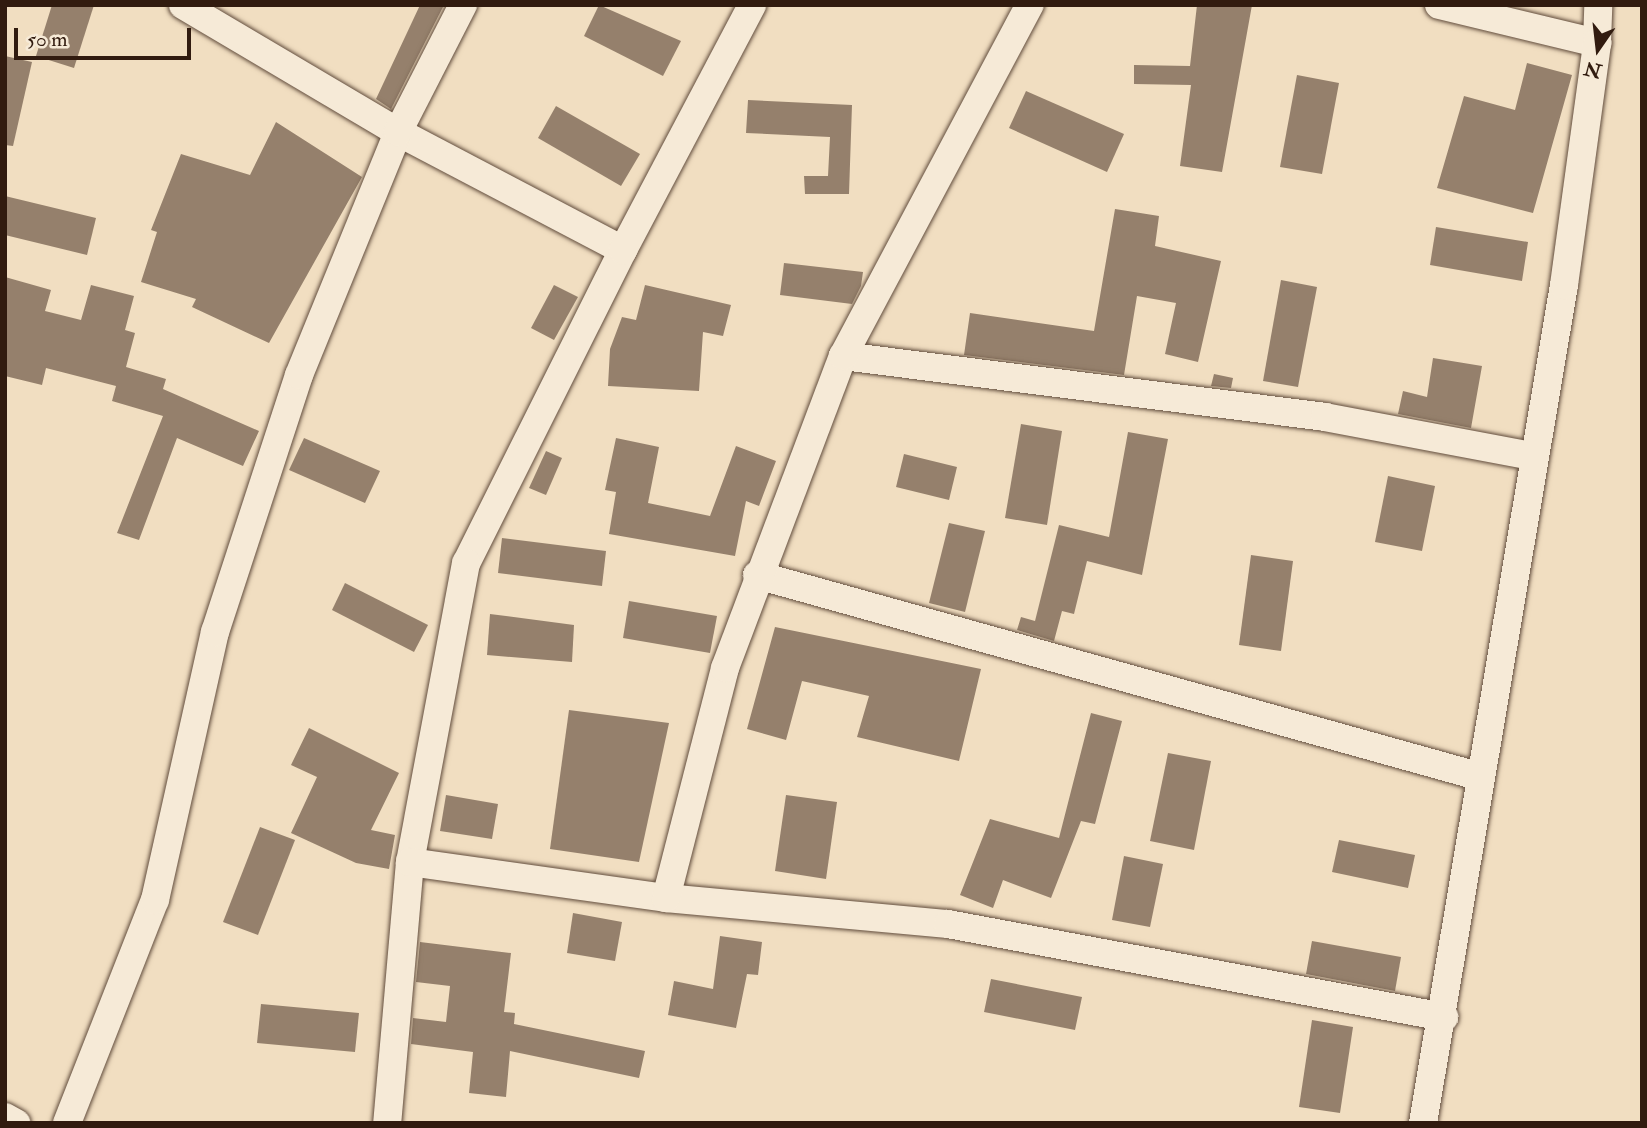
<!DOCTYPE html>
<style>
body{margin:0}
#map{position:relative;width:1647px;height:1128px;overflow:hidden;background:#f1dec1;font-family:"IM FELL Double Pica",serif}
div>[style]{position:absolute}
.building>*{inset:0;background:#95806c}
.roads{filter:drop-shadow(0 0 2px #614c3c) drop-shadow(0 0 2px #614c3c)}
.street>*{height:28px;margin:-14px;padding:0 14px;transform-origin:14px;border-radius:14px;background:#f6ead7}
span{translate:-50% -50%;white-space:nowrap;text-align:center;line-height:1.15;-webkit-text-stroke:7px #f6ead7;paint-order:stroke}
.frame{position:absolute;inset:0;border:7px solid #311b0f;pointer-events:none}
.north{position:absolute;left:1563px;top:14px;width:70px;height:70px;-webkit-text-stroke:5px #f6ead7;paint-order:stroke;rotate:194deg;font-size:19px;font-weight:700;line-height:28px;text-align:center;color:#311b0f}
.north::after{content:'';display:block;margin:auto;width:24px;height:32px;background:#311b0f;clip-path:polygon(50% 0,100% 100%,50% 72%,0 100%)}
.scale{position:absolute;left:14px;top:28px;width:177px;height:32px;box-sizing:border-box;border:4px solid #311b0f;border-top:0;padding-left:9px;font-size:21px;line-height:24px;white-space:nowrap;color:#311b0f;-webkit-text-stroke:5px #f6ead7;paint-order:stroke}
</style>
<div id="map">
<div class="building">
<div style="clip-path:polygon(52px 5px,94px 5px,74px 68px,36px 56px)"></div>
<div style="clip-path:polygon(420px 5px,444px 5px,391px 109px,376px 99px)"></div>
<div style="clip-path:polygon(599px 5px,681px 41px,663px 76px,584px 36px)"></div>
<div style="clip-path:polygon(1197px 5px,1252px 5px,1222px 172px,1180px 166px,1191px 85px,1134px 84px,1134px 65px,1190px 66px)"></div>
<div style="clip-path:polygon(5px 56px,32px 62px,13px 146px,5px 145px)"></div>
<div style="clip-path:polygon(1527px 63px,1572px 75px,1533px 213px,1437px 188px,1464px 96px,1515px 110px)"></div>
<div style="clip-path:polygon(1297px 75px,1339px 83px,1322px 174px,1280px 167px)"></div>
<div style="clip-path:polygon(1026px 91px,1124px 134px,1107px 172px,1009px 128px)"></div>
<div style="clip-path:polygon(748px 100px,852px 105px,849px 194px,805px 194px,804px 176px,828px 176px,830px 137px,746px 133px)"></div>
<div style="clip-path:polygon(556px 106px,640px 154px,621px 186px,538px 138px)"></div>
<div style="clip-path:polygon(276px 122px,362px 177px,269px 343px,192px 307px,196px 299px,141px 282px,157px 232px,151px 230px,181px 154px,250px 175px)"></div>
<div style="clip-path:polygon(5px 196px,96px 218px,87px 255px,5px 235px)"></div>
<div style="clip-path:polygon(1115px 209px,1159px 216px,1155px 246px,1221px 261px,1198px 362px,1165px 354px,1176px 303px,1137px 296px,1124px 375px,964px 355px,970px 313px,1094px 331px)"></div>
<div style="clip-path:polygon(1436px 227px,1528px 242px,1522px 281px,1430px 265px)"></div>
<div style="clip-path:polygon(784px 263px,863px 272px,861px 286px,852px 304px,780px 295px)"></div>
<div style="clip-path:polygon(5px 277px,51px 290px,45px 311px,81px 320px,91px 285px,134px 296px,125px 330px,135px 333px,126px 367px,166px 379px,163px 389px,259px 431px,243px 466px,177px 438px,139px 540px,117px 533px,163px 416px,112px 401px,116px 386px,46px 368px,42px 385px,5px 376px)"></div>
<div style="clip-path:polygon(1281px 280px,1317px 287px,1298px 387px,1263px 381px)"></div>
<div style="clip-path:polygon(554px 285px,578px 297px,554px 340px,531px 328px)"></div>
<div style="clip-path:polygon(645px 285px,731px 305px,723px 336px,703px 332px,699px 391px,608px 386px,610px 349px,622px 317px,636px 320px)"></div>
<div style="clip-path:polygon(1433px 358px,1482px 366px,1471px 428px,1398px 414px,1403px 391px,1427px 397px)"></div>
<div style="clip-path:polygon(1214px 374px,1233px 378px,1231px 388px,1211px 386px)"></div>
<div style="clip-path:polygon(1021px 424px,1062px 431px,1047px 525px,1005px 518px)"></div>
<div style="clip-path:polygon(1128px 432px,1168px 439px,1142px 575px,1087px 561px,1074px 614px,1062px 611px,1054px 641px,1017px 630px,1021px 617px,1035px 621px,1059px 525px,1109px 537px)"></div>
<div style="clip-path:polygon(304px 438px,380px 471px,365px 503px,289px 470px)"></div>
<div style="clip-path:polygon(616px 438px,659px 447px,648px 503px,710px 516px,736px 446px,776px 461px,759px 506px,746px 501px,735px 556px,609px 534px,616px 492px,605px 490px)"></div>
<div style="clip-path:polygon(546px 451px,562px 458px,546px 495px,529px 488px)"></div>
<div style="clip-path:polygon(904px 454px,957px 467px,949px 500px,896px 487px)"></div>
<div style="clip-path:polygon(1388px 476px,1435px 486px,1422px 551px,1375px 542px)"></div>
<div style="clip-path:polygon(949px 523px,985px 531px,965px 612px,929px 603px)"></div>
<div style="clip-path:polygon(502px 538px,606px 551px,602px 586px,498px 573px)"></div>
<div style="clip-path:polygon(1251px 555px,1293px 561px,1281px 651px,1239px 645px)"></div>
<div style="clip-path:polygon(345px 583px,428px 625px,414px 652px,332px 610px)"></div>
<div style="clip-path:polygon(629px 601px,717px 616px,710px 653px,623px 638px)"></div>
<div style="clip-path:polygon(490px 614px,574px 625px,572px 662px,487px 655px)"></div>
<div style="clip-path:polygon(775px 627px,981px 669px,959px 761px,857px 737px,869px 696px,802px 681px,786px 740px,747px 729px)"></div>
<div style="clip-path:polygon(569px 710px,669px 723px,639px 862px,550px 849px)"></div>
<div style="clip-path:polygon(1091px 713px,1122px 721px,1095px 824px,1081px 821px,1051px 898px,1003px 880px,993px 908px,960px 895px,990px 819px,1059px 838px)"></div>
<div style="clip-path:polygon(309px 728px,399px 773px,371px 830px,395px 835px,389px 869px,356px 863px,291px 833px,317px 777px,291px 765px)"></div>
<div style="clip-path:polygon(1168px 753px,1211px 761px,1194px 850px,1150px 841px)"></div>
<div style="clip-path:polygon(446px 795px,498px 804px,492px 839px,440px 831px)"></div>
<div style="clip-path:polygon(786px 795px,837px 802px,826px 879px,775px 871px)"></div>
<div style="clip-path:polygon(260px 827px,295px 840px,258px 935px,223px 922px)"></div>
<div style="clip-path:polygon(1339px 840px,1415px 855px,1408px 888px,1332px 872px)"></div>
<div style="clip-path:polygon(1124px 856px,1163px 864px,1150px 927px,1112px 920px)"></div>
<div style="clip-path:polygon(573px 913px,622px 922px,615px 961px,567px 953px)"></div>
<div style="clip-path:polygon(720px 936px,762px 942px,758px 975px,747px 974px,736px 1028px,668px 1015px,674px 981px,713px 989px)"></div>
<div style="clip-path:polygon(1312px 941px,1401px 957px,1395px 991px,1306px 974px)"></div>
<div style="clip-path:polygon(420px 942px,511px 953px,504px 1012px,515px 1013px,514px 1024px,645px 1051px,639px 1078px,510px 1051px,506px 1097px,469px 1093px,473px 1052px,411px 1044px,413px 1018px,446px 1022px,450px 986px,416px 982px)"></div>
<div style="clip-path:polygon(991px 979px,1082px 997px,1075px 1030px,984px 1012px)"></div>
<div style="clip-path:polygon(261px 1004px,359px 1013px,355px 1052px,257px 1043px)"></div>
<div style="clip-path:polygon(1312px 1020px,1353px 1027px,1340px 1113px,1299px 1107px)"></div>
</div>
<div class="roads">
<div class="street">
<div style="left:183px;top:5px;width:250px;rotate:30.6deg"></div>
<div style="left:398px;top:132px;width:254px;rotate:27.7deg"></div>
<div style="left:623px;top:250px;width:350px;rotate:116.6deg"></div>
<div style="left:466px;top:563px;width:304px;rotate:100.6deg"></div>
<div style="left:410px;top:862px;width:262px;rotate:95deg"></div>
<div style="left:1439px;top:5px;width:163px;rotate:13.5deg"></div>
<div style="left:1597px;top:43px;width:38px;rotate:-88deg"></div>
<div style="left:623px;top:250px;width:277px;rotate:-62.2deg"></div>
<div style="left:843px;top:356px;width:486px;rotate:7.2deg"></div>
<div style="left:1325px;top:417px;width:210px;rotate:10.7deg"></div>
<div style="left:757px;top:575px;width:748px;rotate:15.58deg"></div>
<div style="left:410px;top:862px;width:259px;rotate:8deg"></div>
<div style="left:666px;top:898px;width:283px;rotate:5.3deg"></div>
<div style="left:948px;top:924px;width:505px;rotate:10.62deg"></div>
<div style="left:666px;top:898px;width:237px;rotate:-75.6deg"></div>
<div style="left:725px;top:668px;width:334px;rotate:-69.3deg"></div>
<div style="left:843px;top:356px;width:398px;rotate:-62deg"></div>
<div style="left:5px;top:1117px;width:13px;rotate:29deg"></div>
<div style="left:67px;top:1123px;width:240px;rotate:-68.5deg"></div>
<div style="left:155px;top:900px;width:275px;rotate:-77.4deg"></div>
<div style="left:215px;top:632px;width:270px;rotate:-71.9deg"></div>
<div style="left:299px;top:375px;width:262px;rotate:-67.8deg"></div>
<div style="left:398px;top:132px;width:143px;rotate:-62.9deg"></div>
<div style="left:1423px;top:1123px;width:850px;rotate:-80.45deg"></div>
<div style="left:1564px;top:285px;width:244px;rotate:-82.2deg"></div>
</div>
</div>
<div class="frame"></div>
<div class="north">N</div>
<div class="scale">50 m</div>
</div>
